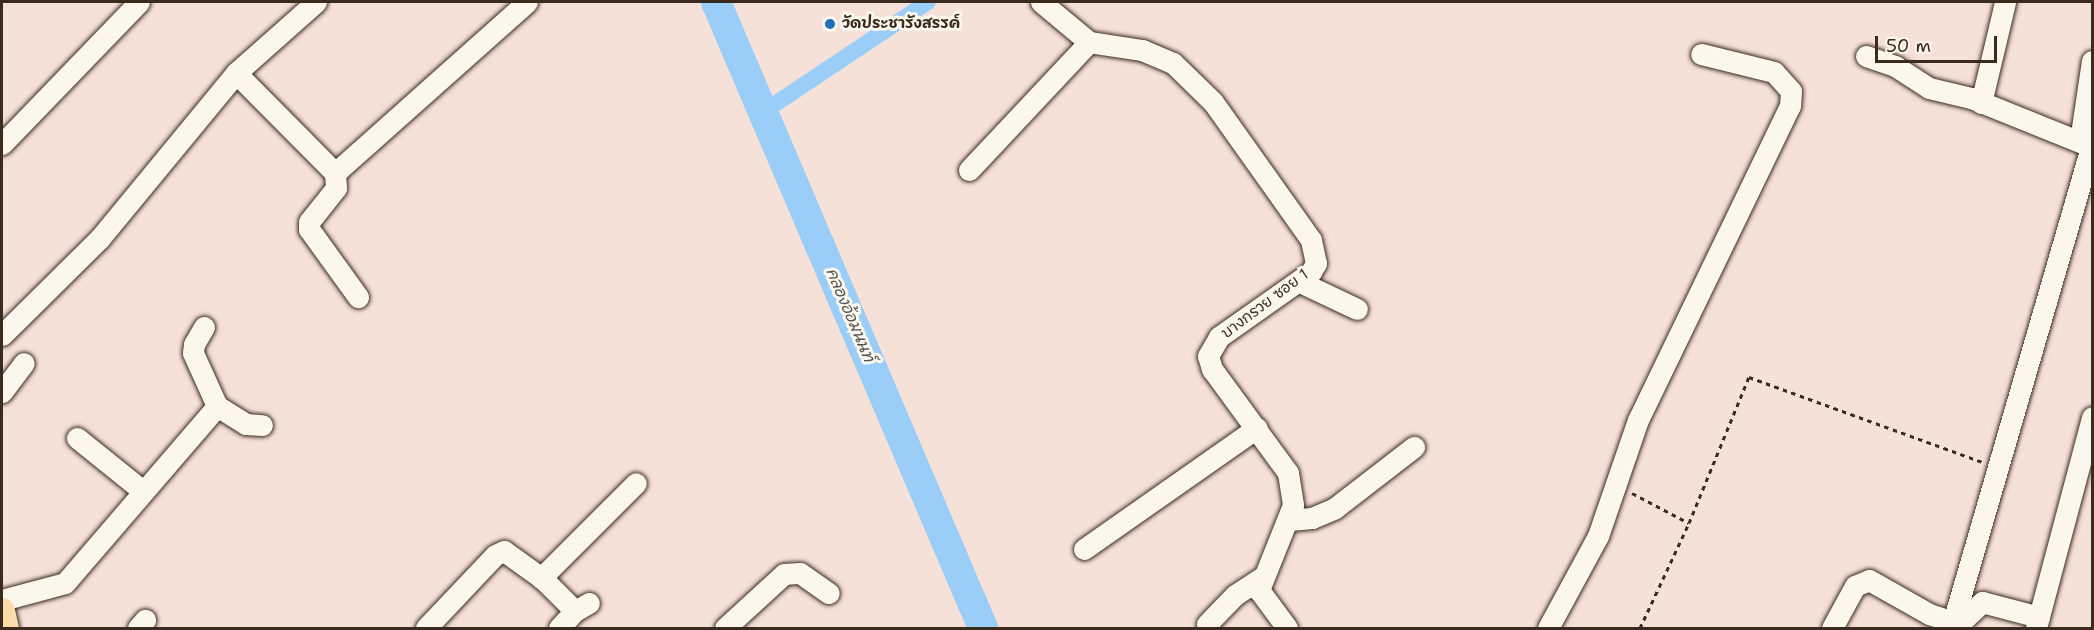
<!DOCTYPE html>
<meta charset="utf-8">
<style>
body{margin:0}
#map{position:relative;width:2094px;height:630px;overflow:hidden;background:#f6e1d9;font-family:"Shantell Sans","Playpen Sans Thai",sans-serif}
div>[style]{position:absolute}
.canal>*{height:16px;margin:-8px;padding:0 8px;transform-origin:8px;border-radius:8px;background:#9acef8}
.river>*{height:30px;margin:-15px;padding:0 15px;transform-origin:15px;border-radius:15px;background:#9acef8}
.path>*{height:3px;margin-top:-1.5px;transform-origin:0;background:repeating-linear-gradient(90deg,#3b2a1e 0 4.5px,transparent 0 9px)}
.roads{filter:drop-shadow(0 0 2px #3b2a1e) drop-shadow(0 0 2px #3b2a1e)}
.minor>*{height:21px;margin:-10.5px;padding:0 10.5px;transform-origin:10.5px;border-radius:10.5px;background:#fbf7ec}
.major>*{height:26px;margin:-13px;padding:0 13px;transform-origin:13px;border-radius:13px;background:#fbddab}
.dots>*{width:16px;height:16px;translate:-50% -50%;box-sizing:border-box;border:3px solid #fbf7ec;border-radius:50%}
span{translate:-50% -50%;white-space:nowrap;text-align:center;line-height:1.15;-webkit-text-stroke:6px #fbf7ec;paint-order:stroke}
.poi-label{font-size:15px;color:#3b2a1e;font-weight:700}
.left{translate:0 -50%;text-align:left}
.street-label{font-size:15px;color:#3b2a1e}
.water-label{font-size:16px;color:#535354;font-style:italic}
.frame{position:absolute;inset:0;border:3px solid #3b2a1e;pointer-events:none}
.scale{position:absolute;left:1875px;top:36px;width:122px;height:27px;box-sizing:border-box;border:3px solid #3b2a1e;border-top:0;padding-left:8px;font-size:18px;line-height:21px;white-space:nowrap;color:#3b2a1e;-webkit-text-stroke:4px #fbf7ec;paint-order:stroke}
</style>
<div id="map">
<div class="canal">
<div style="left:763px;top:112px;width:198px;rotate:-33.7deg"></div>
</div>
<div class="river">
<div style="left:716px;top:2px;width:681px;rotate:66.9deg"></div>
</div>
<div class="path">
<div style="left:1632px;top:493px;width:64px;rotate:27.8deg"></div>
<div style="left:1640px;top:628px;width:116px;rotate:-65deg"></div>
<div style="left:1689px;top:523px;width:158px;rotate:-67.7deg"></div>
<div style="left:1749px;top:377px;width:248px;rotate:20deg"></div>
</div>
<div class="roads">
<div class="minor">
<div style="left:1041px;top:2px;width:62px;rotate:39.8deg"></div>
<div style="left:1089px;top:42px;width:54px;rotate:8.6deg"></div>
<div style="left:1142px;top:50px;width:34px;rotate:23deg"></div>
<div style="left:1173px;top:63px;width:56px;rotate:44.3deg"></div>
<div style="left:1213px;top:102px;width:169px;rotate:54.6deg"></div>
<div style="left:1311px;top:240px;width:24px;rotate:78deg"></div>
<div style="left:1316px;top:263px;width:10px;rotate:119deg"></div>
<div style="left:1311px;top:272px;width:113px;rotate:144.8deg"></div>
<div style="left:1219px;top:337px;width:22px;rotate:120deg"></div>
<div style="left:1208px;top:356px;width:14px;rotate:73deg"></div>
<div style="left:1212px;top:369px;width:129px;rotate:53.8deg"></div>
<div style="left:1288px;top:473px;width:32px;rotate:81deg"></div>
<div style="left:1293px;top:505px;width:92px;rotate:111.8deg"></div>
<div style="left:1259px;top:590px;width:47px;rotate:53.6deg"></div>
<div style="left:1866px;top:56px;width:31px;rotate:19deg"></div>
<div style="left:1895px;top:66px;width:40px;rotate:32.9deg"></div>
<div style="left:1929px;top:88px;width:43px;rotate:13.4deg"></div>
<div style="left:1971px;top:98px;width:131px;rotate:22deg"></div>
<div style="left:236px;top:73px;width:141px;rotate:45.3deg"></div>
<div style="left:335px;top:173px;width:15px;rotate:86deg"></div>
<div style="left:336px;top:188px;width:43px;rotate:128.5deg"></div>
<div style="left:309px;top:222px;width:7px;rotate:90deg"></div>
<div style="left:309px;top:229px;width:84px;rotate:54.2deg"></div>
<div style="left:1981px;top:103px;width:104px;rotate:-76.6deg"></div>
<div style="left:2080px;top:141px;width:81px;rotate:-81.5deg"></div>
<div style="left:2px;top:144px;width:197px;rotate:-46deg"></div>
<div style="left:969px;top:170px;width:175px;rotate:-46.8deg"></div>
<div style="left:335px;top:173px;width:257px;rotate:-41.7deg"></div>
<div style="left:1300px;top:282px;width:63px;rotate:25.3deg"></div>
<div style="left:204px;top:327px;width:20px;rotate:120deg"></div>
<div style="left:194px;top:344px;width:9px;rotate:96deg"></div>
<div style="left:193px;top:353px;width:58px;rotate:65.6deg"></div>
<div style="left:217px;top:406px;width:34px;rotate:32deg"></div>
<div style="left:246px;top:424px;width:16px;rotate:4deg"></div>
<div style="left:2px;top:335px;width:138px;rotate:-44.7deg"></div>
<div style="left:100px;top:238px;width:214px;rotate:-50.5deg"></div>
<div style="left:236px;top:73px;width:107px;rotate:-41.6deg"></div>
<div style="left:2px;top:392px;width:36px;rotate:-53deg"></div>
<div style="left:77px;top:438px;width:85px;rotate:38.8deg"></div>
<div style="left:1289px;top:520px;width:23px;rotate:-5deg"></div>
<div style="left:1312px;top:518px;width:25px;rotate:-23deg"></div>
<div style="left:1335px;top:508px;width:100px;rotate:-37.7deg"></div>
<div style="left:1084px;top:549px;width:211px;rotate:-35deg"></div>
<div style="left:541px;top:578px;width:134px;rotate:-45deg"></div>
<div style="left:2px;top:600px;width:65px;rotate:-15.1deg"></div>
<div style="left:65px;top:583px;width:233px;rotate:-49.3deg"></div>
<div style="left:1953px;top:622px;width:495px;rotate:-73.8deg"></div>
<div style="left:1207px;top:624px;width:40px;rotate:-46deg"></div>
<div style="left:1235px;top:595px;width:31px;rotate:-33deg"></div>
<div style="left:138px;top:628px;width:11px;rotate:-49deg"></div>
<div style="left:426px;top:628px;width:100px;rotate:-46.6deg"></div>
<div style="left:495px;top:555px;width:10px;rotate:-24deg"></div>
<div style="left:504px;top:551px;width:48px;rotate:35.7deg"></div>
<div style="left:543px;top:579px;width:45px;rotate:45deg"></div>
<div style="left:559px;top:628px;width:23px;rotate:-47deg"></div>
<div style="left:575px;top:611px;width:16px;rotate:-30deg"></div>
<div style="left:725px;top:628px;width:80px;rotate:-42.5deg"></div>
<div style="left:784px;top:574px;width:16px;rotate:-4deg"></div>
<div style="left:800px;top:573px;width:35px;rotate:35deg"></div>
<div style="left:1548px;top:628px;width:105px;rotate:-61.5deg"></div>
<div style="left:1598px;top:536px;width:123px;rotate:-71deg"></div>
<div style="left:1638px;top:420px;width:349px;rotate:-64.2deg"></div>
<div style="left:1790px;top:106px;width:15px;rotate:-86deg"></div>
<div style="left:1791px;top:91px;width:25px;rotate:-132deg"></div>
<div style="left:1774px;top:72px;width:75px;rotate:-166.1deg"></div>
<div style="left:1832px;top:628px;width:48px;rotate:-61.3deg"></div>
<div style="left:1855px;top:586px;width:15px;rotate:-23deg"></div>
<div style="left:1869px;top:580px;width:69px;rotate:29.5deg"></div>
<div style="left:1929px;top:614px;width:25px;rotate:18deg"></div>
<div style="left:1953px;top:622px;width:11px;rotate:-15deg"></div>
<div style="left:1964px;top:619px;width:25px;rotate:-43deg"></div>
<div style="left:1982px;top:602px;width:59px;rotate:14.7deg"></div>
<div style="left:2036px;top:628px;width:218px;rotate:-75.1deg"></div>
</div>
<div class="major">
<div style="left:2px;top:611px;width:17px;rotate:77deg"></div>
</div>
</div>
<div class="dots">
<div style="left:830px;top:24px;background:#1f6fb2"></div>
</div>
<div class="poi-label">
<span class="left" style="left:842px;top:24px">วัดประชารังสรรค์</span>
</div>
<div class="street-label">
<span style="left:1265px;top:304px;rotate:-37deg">บางกรวย ซอย 1</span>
</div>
<div class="water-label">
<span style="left:850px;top:315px;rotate:67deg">คลองอ้อมนนท์</span>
</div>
<div class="frame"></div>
<div class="scale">50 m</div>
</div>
